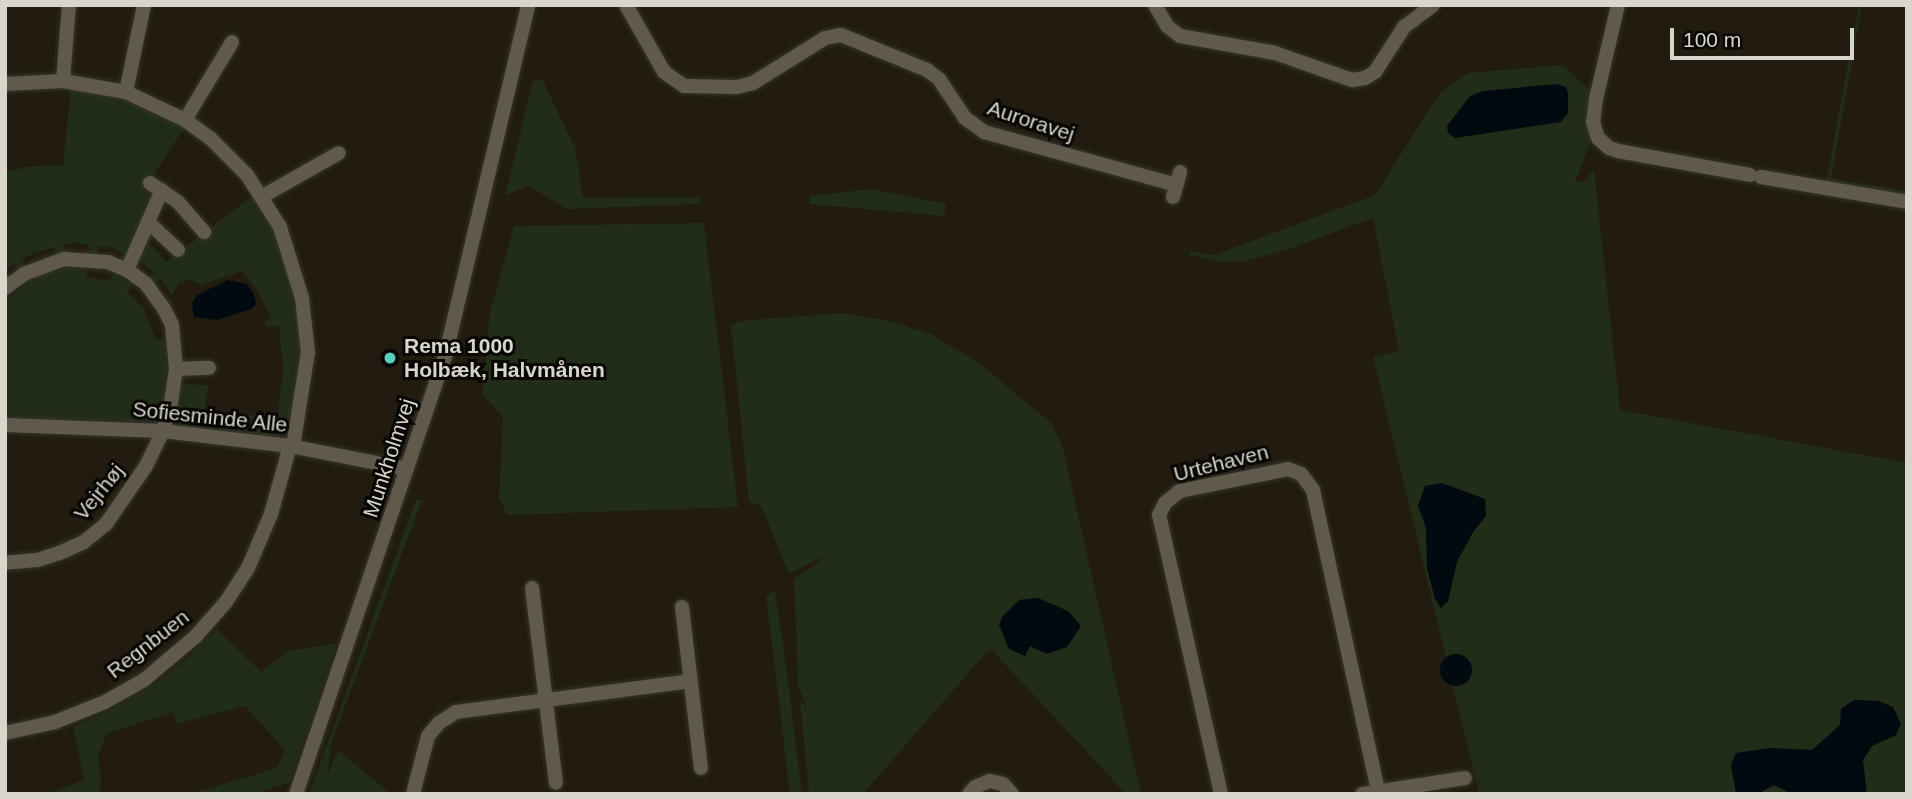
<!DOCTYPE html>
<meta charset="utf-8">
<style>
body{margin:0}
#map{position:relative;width:1912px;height:799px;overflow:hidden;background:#211c0f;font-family:Helvetica,sans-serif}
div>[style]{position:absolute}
.green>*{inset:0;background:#212c19}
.water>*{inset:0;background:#000a0f}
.round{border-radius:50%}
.roads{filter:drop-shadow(0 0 2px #37342d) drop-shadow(0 0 2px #37342d)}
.minor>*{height:14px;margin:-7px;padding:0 7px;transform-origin:7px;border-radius:7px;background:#5f5a4b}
.dots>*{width:19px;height:19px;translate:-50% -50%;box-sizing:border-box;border:4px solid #080703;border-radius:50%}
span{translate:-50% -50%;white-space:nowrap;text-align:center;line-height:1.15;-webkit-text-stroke:6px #080703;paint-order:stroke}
.street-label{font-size:21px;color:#d8d5cc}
.poi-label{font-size:21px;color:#d8d5cc;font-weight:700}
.left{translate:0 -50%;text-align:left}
.frame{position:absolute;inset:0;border:7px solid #d8d5cc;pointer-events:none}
.scale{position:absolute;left:1670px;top:28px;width:184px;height:32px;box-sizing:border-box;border:4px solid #d8d5cc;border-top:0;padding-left:9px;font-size:21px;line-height:24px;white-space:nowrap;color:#d8d5cc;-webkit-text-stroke:5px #080703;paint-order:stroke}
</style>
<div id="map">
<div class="green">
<div style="clip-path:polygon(1859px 5px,1862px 5px,1831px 179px,1904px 191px,1903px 197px,1826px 182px)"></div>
<div style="clip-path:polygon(1563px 65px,1590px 91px,1586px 119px,1591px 141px,1575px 182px,1586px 180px,1594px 169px,1620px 410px,1907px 463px,1907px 794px,1479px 794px,1373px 357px,1399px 351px,1373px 218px,1283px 251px,1245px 261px,1224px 262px,1189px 255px,1190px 251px,1214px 255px,1375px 195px,1439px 94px,1468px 73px)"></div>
<div style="clip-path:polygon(542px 79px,575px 148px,583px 198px,700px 197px,700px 204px,568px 209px,528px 186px,505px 195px,533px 81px)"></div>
<div style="clip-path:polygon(71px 87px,138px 103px,184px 128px,145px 188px,153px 194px,124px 262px,120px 261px,123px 254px,113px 248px,99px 246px,97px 254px,89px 253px,88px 244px,78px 243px,64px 245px,65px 255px,57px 256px,54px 247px,32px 254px,22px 260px,27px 268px,20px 272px,13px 264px,5px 270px,5px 173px,25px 167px,63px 165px)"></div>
<div style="clip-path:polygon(872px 189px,946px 204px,944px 216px,809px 204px,810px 196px)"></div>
<div style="clip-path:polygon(254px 195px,276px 236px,294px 286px,301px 343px,300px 371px,289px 429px,279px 437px,272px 438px,184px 427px,175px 418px,182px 374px,182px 384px,208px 385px,205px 409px,277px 418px,283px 370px,279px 326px,266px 327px,265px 321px,271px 319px,259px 293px,242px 271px,201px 285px,191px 280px,179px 282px,172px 295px,161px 279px,153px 286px,147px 279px,154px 273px,146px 266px,140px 263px,135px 270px,133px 266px,148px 233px,155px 235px,149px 242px,166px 262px)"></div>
<div style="clip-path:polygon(704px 223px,738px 507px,507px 515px,499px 498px,503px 417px,482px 394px,490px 312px,514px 226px)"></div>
<div style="clip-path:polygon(72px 266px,87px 266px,87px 277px,111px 281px,113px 273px,133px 284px,127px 292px,143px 308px,156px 340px,165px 337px,167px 364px,162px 417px,155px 422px,5px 418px,5px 301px,39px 275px)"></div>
<div style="clip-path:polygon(evenodd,842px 313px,889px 321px,933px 335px,978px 362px,1051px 423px,1063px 448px,1141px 794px,1126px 794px,990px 648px,863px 794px,809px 794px,800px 701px,807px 708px,798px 685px,794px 579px,833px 552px,789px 574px,761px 506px,749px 502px,731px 325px,741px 321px,842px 313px,1038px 598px,1068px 612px,1030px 646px,1025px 655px,1019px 600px,1038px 598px)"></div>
<div style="clip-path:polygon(416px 500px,422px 500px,331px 744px,328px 774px,338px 750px,391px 794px,309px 794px)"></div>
<div style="clip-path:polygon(775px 589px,789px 687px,802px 794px,790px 794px,766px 597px)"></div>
<div style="clip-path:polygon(217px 629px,261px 672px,289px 651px,337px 643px,290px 782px,254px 794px,190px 794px,277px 768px,285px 750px,245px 706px,176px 724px,174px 712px,106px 734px,98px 756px,101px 783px,98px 794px,46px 794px,84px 780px,73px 727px,103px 714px,151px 687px,186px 660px)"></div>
</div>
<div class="water">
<div style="clip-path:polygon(1557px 84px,1566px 87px,1568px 93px,1568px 113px,1561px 122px,1455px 138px,1448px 133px,1447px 126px,1470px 96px,1483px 91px)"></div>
<div style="clip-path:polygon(228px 280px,247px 284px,254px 294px,256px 304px,252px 309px,217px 320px,194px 317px,192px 303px,197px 295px)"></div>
<div style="clip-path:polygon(1442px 483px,1485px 499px,1486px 516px,1473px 532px,1457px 562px,1448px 601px,1441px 608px,1435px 599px,1427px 568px,1426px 528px,1418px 506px,1425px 486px)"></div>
<div style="clip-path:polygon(1038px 598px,1068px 611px,1081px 626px,1067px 647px,1047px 654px,1030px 646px,1025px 656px,1009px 649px,999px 625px,1002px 617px,1019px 600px)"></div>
<div class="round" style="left:1440px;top:654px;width:32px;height:32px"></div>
<div style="clip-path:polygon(1854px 700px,1878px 701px,1893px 707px,1901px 724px,1896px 735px,1872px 746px,1863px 760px,1867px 794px,1792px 794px,1774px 785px,1758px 794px,1736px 794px,1731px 765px,1736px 753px,1771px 748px,1812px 750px,1840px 725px,1841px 709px)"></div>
</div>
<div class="roads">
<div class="minor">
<div style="left:626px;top:5px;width:77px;rotate:60.4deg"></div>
<div style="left:664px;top:72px;width:24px;rotate:35deg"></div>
<div style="left:684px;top:86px;width:53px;rotate:1.1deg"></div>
<div style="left:737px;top:87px;width:16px;rotate:-14deg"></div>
<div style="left:753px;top:83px;width:85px;rotate:-32deg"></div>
<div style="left:825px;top:38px;width:16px;rotate:-11deg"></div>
<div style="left:841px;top:35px;width:93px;rotate:22.1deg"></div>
<div style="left:927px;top:70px;width:15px;rotate:37deg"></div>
<div style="left:939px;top:79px;width:47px;rotate:56.3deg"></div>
<div style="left:965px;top:118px;width:24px;rotate:36deg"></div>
<div style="left:984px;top:132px;width:200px;rotate:15.4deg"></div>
<div style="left:1155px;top:5px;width:24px;rotate:60deg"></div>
<div style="left:1167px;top:26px;width:16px;rotate:38deg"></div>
<div style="left:1180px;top:36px;width:97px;rotate:10.1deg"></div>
<div style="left:1275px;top:53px;width:82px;rotate:19.3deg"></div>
<div style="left:1352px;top:80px;width:13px;rotate:-9deg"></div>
<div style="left:1365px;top:78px;width:12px;rotate:-31deg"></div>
<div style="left:1375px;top:72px;width:54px;rotate:-57.2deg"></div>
<div style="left:1404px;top:27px;width:36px;rotate:-37deg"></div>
<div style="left:1618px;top:5px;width:97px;rotate:103.2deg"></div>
<div style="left:1596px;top:99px;width:23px;rotate:97deg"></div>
<div style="left:1593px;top:122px;width:17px;rotate:73deg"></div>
<div style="left:1598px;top:138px;width:15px;rotate:42deg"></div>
<div style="left:1609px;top:148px;width:9px;rotate:18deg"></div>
<div style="left:1618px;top:151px;width:134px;rotate:10.3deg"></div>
<div style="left:63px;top:81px;width:76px;rotate:-85.5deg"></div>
<div style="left:5px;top:84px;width:58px;rotate:-3deg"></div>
<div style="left:63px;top:81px;width:64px;rotate:9.9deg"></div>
<div style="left:126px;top:92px;width:65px;rotate:25.4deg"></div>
<div style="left:185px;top:120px;width:31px;rotate:36deg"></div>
<div style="left:210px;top:138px;width:52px;rotate:45deg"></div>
<div style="left:247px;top:175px;width:62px;rotate:57.6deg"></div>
<div style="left:280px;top:227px;width:74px;rotate:72.8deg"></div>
<div style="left:302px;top:298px;width:54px;rotate:83.7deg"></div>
<div style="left:308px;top:352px;width:96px;rotate:99deg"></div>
<div style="left:126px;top:92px;width:89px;rotate:-78.3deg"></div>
<div style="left:185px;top:120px;width:91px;rotate:-58.9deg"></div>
<div style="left:1761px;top:177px;width:148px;rotate:9.7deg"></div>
<div style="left:150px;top:183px;width:34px;rotate:34deg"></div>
<div style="left:178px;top:202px;width:40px;rotate:49deg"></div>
<div style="left:263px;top:196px;width:87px;rotate:-29.5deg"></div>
<div style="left:1173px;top:197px;width:26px;rotate:-74deg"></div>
<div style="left:148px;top:222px;width:41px;rotate:43deg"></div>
<div style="left:127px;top:270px;width:87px;rotate:-66.4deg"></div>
<div style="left:5px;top:288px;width:24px;rotate:-36deg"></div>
<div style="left:24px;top:274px;width:43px;rotate:-20.6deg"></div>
<div style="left:64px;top:259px;width:44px;rotate:3.9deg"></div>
<div style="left:108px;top:262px;width:21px;rotate:23deg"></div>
<div style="left:127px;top:270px;width:24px;rotate:36deg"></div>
<div style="left:146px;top:284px;width:31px;rotate:54deg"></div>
<div style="left:164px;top:309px;width:18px;rotate:63deg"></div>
<div style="left:172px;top:325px;width:44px;rotate:84.8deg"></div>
<div style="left:176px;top:369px;width:40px;rotate:98.5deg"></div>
<div style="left:170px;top:409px;width:23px;rotate:108deg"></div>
<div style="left:163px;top:431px;width:39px;rotate:116deg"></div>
<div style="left:146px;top:466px;width:70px;rotate:124.6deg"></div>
<div style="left:106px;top:524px;width:28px;rotate:141deg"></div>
<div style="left:84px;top:542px;width:27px;rotate:156deg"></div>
<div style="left:59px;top:553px;width:23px;rotate:162deg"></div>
<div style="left:37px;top:560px;width:32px;rotate:175deg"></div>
<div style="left:176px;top:369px;width:33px;rotate:-2deg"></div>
<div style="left:5px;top:425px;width:158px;rotate:2.2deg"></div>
<div style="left:163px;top:431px;width:128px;rotate:6.7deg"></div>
<div style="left:290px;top:446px;width:119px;rotate:11.1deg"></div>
<div style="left:532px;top:588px;width:196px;rotate:83deg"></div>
<div style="left:682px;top:607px;width:162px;rotate:83.3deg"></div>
<div style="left:5px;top:733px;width:51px;rotate:-12.4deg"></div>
<div style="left:55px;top:722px;width:54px;rotate:-21.8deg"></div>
<div style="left:105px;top:702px;width:45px;rotate:-29.4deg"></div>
<div style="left:144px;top:680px;width:68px;rotate:-40.2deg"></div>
<div style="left:196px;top:636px;width:45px;rotate:-48.6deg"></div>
<div style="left:226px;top:602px;width:40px;rotate:-57.1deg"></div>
<div style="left:248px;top:568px;width:59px;rotate:-66.9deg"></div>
<div style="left:271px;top:514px;width:71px;rotate:-74.4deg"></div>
<div style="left:296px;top:794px;width:466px;rotate:-71.2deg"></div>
<div style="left:446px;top:353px;width:358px;rotate:-76.7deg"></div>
<div style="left:413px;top:794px;width:60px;rotate:-75.5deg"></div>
<div style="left:428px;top:736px;width:17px;rotate:-50deg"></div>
<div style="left:439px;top:723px;width:20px;rotate:-33deg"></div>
<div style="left:456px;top:712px;width:236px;rotate:-7.5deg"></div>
<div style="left:969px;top:794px;width:9px;rotate:-49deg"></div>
<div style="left:975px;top:787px;width:16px;rotate:-22deg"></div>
<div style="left:990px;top:781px;width:13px;rotate:13deg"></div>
<div style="left:1003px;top:784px;width:13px;rotate:48deg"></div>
<div style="left:1221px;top:794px;width:286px;rotate:-102.5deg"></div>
<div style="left:1159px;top:515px;width:13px;rotate:-63deg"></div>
<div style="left:1165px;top:503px;width:19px;rotate:-39deg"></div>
<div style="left:1180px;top:491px;width:110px;rotate:-11.5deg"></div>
<div style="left:1288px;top:469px;width:14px;rotate:21deg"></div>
<div style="left:1301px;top:474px;width:20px;rotate:53deg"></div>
<div style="left:1313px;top:490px;width:311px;rotate:77.8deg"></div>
<div style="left:1362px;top:794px;width:104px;rotate:-8.8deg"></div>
</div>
</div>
<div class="dots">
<div style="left:390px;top:358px;background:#5bcebc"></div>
</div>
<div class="street-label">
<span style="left:1031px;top:121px;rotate:18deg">Auroravej</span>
<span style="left:210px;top:417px;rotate:6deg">Sofiesminde Alle</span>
<span style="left:389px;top:458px;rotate:-72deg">Munkholmvej</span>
<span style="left:1221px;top:463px;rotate:-14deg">Urtehaven</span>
<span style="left:99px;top:492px;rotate:-51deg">Vejrhøj</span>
<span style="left:148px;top:644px;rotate:-38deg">Regnbuen</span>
</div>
<div class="poi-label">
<span class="left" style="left:404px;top:358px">Rema 1000<br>Holbæk, Halvmånen</span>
</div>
<div class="frame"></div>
<div class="scale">100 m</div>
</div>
